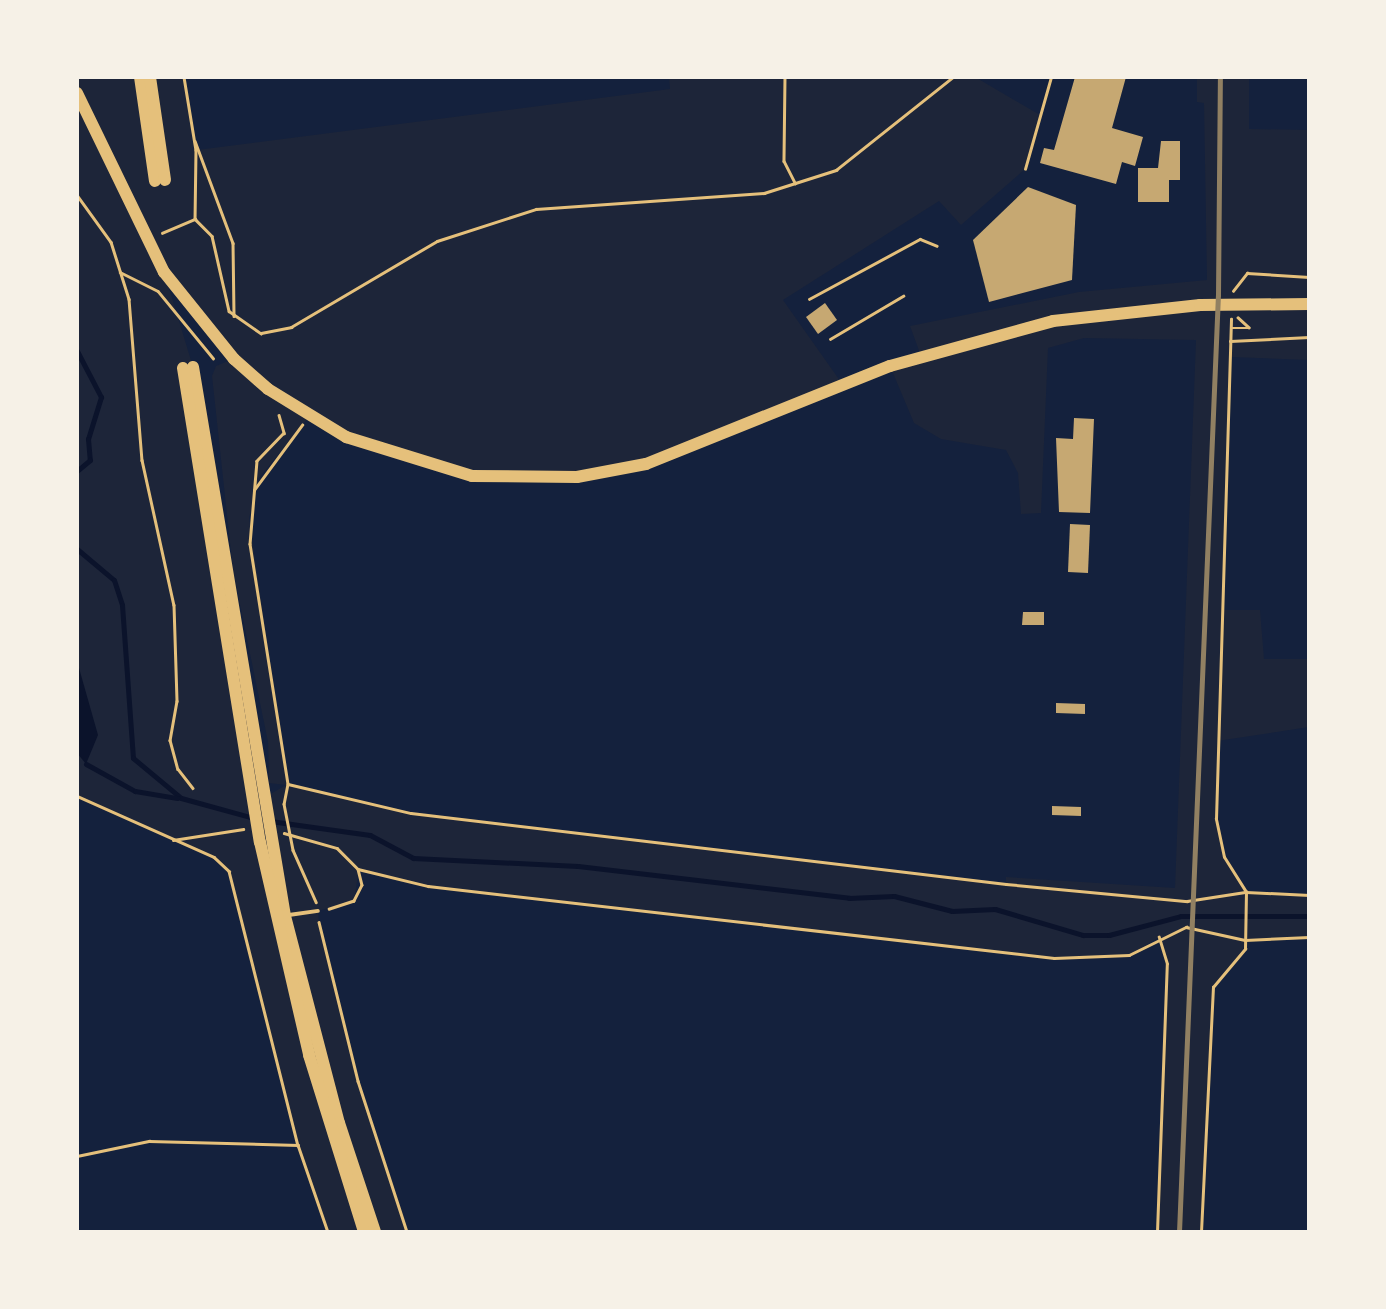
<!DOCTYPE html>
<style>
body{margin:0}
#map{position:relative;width:1386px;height:1309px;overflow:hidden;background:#14213d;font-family:"IBM Plex Sans",sans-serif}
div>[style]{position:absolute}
.green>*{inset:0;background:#1d2539}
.water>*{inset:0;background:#0b132b}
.stream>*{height:5px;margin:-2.5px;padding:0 2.5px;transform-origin:2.5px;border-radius:2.5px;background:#0b132b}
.building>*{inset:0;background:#c6a872}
.path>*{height:2.5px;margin:-1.25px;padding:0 1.25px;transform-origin:1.25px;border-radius:1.25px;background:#e5c07b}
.service>*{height:3.5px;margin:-1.75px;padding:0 1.75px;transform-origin:1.75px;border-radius:1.75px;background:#e5c07b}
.primary>*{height:12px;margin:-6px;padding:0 6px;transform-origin:6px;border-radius:6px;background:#e5c07b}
.trunk>*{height:12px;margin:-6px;padding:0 6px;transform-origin:6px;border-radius:6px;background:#e5c07b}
.rail>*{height:5px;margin:-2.5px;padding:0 2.5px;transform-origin:2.5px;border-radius:2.5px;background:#918062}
span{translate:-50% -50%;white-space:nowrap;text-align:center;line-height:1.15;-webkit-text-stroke:5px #f6f1e7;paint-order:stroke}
.frame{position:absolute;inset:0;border:79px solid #f6f1e7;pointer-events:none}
</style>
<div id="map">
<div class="green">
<div style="clip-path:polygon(evenodd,77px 77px,184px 77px,197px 150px,670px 89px,669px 77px,975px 77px,1040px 115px,1025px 169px,961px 225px,939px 201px,783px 300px,843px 385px,608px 473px,472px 476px,309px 417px,259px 478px,249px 518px,288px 785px,411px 813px,1006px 884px,1006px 877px,1175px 888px,1196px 340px,1084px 338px,1048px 348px,1041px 513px,1021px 514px,1018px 473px,1006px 450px,941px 439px,914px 423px,890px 366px,921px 356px,910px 326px,1079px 292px,1207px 280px,1204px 103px,1197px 102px,1197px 77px,1249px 77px,1249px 129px,1309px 130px,1309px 360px,1231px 357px,1223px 610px,1260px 610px,1264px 659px,1309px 659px,1309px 727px,1217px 741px,1216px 819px,1224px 857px,1246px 892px,1309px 895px,1309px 937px,1246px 940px,1241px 957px,1213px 986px,1201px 1232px,1157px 1232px,1167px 964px,1158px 938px,1129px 955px,1054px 958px,428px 886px,359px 869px,354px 901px,318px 911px,320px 932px,358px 1081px,407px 1232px,328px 1232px,298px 1145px,229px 871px,206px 854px,77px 796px,77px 77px,165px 275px,233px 359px,216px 366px,212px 376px,233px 570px,268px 742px,269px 783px,286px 785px,262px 799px,193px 367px,165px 275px)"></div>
</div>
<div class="water">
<div style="clip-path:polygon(77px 661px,98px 735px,86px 764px,77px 753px)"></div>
</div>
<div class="stream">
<div style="left:77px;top:351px;width:52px;rotate:62.4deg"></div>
<div style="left:101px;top:397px;width:44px;rotate:107.2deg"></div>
<div style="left:88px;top:439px;width:21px;rotate:85deg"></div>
<div style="left:90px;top:460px;width:17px;rotate:140deg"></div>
<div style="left:77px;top:549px;width:48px;rotate:40deg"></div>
<div style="left:114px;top:580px;width:26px;rotate:72deg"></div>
<div style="left:122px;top:605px;width:153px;rotate:85.9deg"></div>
<div style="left:133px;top:758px;width:62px;rotate:39.8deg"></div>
<div style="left:181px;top:798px;width:79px;rotate:15.4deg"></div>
<div style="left:86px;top:764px;width:56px;rotate:28.9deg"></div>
<div style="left:135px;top:791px;width:43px;rotate:9.5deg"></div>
<div style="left:270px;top:821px;width:101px;rotate:8deg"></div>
<div style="left:370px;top:835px;width:49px;rotate:28.1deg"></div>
<div style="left:413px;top:858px;width:165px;rotate:2.8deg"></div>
<div style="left:578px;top:866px;width:273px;rotate:6.7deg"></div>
<div style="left:849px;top:898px;width:45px;rotate:-2.5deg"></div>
<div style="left:894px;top:896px;width:60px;rotate:14.5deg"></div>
<div style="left:952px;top:911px;width:43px;rotate:-2.7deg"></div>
<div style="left:995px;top:909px;width:92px;rotate:16.5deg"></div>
<div style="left:1083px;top:935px;width:26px"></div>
<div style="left:1109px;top:935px;width:74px;rotate:-14.8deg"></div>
<div style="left:1181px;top:916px;width:128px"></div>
</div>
<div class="building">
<div style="clip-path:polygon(1075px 77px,1126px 77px,1112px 128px,1143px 137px,1135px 166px,1122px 162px,1116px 184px,1040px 163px,1044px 148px,1054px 150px)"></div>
<div style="clip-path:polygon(1161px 141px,1180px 141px,1180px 180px,1169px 180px,1169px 202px,1138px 202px,1138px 168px,1158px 168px)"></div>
<div style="clip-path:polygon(1028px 187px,1076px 205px,1072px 280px,989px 302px,973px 240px)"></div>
<div style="clip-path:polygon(825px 303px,837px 320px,818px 334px,806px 317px)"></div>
<div style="clip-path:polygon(1074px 418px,1094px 419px,1090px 513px,1059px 512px,1056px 438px,1073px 439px)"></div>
<div style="clip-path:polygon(1070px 524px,1090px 525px,1088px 573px,1068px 572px)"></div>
<div style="clip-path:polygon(1023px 612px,1044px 612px,1044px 625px,1022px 625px)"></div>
<div style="clip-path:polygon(1056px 703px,1085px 704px,1085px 714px,1056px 713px)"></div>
<div style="clip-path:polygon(1052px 806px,1081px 807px,1081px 816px,1052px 815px)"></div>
</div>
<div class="path">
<div style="left:184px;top:77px;width:74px;rotate:80.7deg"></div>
<div style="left:196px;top:150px;width:69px;rotate:90.8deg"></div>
<div style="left:785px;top:77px;width:84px;rotate:90.7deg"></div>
<div style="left:784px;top:161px;width:25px;rotate:63deg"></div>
<div style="left:195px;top:141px;width:109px;rotate:69.6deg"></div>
<div style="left:233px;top:243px;width:73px;rotate:89.2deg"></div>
<div style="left:1025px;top:169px;width:96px;rotate:-74.2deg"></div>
<div style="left:77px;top:195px;width:58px;rotate:54.1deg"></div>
<div style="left:111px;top:242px;width:60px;rotate:72.5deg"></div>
<div style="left:129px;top:299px;width:162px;rotate:85.4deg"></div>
<div style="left:142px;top:460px;width:148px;rotate:77.6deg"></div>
<div style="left:174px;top:605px;width:96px;rotate:88.2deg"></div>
<div style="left:177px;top:701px;width:40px;rotate:100deg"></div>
<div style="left:170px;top:740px;width:30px;rotate:75deg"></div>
<div style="left:178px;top:769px;width:24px;rotate:52deg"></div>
<div style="left:162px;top:233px;width:36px;rotate:-23deg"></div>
<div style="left:195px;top:219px;width:24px;rotate:45deg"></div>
<div style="left:212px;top:236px;width:77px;rotate:77.2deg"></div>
<div style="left:229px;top:311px;width:39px;rotate:35deg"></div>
<div style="left:261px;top:333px;width:31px;rotate:-11deg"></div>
<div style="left:291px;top:327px;width:169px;rotate:-30.5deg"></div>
<div style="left:437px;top:241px;width:104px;rotate:-17.9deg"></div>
<div style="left:536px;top:209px;width:229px;rotate:-4deg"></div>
<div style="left:764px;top:193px;width:76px;rotate:-17.7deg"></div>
<div style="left:836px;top:170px;width:149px;rotate:-38.5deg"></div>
<div style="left:120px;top:272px;width:42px;rotate:26.6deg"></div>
<div style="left:158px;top:291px;width:87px;rotate:50.6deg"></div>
<div style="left:1233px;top:291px;width:23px;rotate:-52deg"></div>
<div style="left:1247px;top:273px;width:62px;rotate:3.7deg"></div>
<div style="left:809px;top:299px;width:126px;rotate:-28.4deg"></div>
<div style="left:920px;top:239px;width:18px;rotate:22deg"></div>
<div style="left:1231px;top:328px;width:18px"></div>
<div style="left:1249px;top:328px;width:15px;rotate:-138deg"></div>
<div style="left:830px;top:339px;width:85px;rotate:-30.5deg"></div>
<div style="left:1230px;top:341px;width:79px;rotate:-2.9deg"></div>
<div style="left:279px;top:415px;width:19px;rotate:74deg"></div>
<div style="left:284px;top:433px;width:39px;rotate:134deg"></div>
<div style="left:257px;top:461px;width:83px;rotate:94.8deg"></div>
<div style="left:250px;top:544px;width:243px;rotate:81deg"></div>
<div style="left:288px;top:784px;width:20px;rotate:101deg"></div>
<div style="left:284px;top:804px;width:47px;rotate:78.9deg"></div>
<div style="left:293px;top:850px;width:57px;rotate:66.1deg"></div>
<div style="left:254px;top:490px;width:81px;rotate:-53.6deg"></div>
<div style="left:288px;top:784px;width:126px;rotate:13.3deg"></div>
<div style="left:411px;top:813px;width:599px;rotate:6.8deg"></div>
<div style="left:1006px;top:884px;width:182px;rotate:5.4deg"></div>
<div style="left:1187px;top:901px;width:60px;rotate:-8.7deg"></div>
<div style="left:1246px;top:892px;width:63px;rotate:2.7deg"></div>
<div style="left:77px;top:796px;width:150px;rotate:24deg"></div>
<div style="left:214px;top:857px;width:21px;rotate:43deg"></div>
<div style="left:229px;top:871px;width:283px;rotate:75.9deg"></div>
<div style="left:298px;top:1145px;width:92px;rotate:71deg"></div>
<div style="left:284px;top:833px;width:55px;rotate:15.8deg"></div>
<div style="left:337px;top:848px;width:30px;rotate:45deg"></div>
<div style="left:358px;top:869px;width:16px;rotate:76deg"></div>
<div style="left:362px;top:885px;width:18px;rotate:117deg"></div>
<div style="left:354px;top:901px;width:26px;rotate:162deg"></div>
<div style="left:173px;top:840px;width:71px;rotate:-8.9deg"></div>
<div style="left:358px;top:869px;width:72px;rotate:13.7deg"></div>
<div style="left:428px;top:886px;width:630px;rotate:6.56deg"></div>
<div style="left:1054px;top:958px;width:75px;rotate:-2.3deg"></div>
<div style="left:1129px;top:955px;width:64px;rotate:-26.2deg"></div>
<div style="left:1186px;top:927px;width:60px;rotate:12.4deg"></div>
<div style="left:1245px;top:940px;width:64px;rotate:-2.7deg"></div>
<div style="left:319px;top:922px;width:164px;rotate:76.2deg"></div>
<div style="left:358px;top:1081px;width:159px;rotate:72deg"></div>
<div style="left:77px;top:1156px;width:74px;rotate:-11.8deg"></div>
<div style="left:149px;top:1141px;width:149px;rotate:1.5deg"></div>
<div style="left:1157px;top:1232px;width:268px;rotate:-87.9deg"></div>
<div style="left:1167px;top:964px;width:28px;rotate:-107deg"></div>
<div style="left:1201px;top:1232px;width:245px;rotate:-87.2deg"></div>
<div style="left:1213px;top:987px;width:50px;rotate:-49.9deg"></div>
<div style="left:1245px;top:949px;width:57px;rotate:-89deg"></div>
<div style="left:1246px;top:892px;width:41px;rotate:-122.2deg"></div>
<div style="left:1224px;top:857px;width:39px;rotate:-102deg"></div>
<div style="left:1216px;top:819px;width:500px;rotate:-88.28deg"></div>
</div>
<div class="service">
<div style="left:289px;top:915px;width:29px;rotate:-8deg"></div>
</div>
<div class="primary">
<div style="left:77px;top:93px;width:199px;rotate:64.1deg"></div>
<div style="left:164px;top:272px;width:112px;rotate:51.2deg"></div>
<div style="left:234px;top:359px;width:45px;rotate:41.4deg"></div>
<div style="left:268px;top:389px;width:92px;rotate:31.6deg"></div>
<div style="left:346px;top:437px;width:132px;rotate:17.2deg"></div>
<div style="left:472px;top:476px;width:105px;rotate:0.5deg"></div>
<div style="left:577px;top:477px;width:70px;rotate:-10.7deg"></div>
<div style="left:646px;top:464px;width:263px;rotate:-21.9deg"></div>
<div style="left:890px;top:366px;width:169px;rotate:-15.4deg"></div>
<div style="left:1053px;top:321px;width:148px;rotate:-6.2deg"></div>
<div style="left:1200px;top:305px;width:109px;rotate:-0.5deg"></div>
</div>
<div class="trunk">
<div style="left:140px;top:77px;width:105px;rotate:81.8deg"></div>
<div style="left:150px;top:77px;width:104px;rotate:81.7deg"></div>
<div style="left:193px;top:367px;width:557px;rotate:80.49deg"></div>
<div style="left:285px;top:916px;width:214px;rotate:75.4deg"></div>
<div style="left:339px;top:1123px;width:115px;rotate:71.7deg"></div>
<div style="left:183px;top:368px;width:480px;rotate:80.8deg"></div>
<div style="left:260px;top:842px;width:219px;rotate:77deg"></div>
<div style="left:309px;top:1055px;width:185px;rotate:72.7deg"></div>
</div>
<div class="rail">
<div style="left:1179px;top:1232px;width:938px;rotate:-87.62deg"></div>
<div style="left:1218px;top:295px;width:218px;rotate:-89.5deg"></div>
</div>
<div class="frame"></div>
</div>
